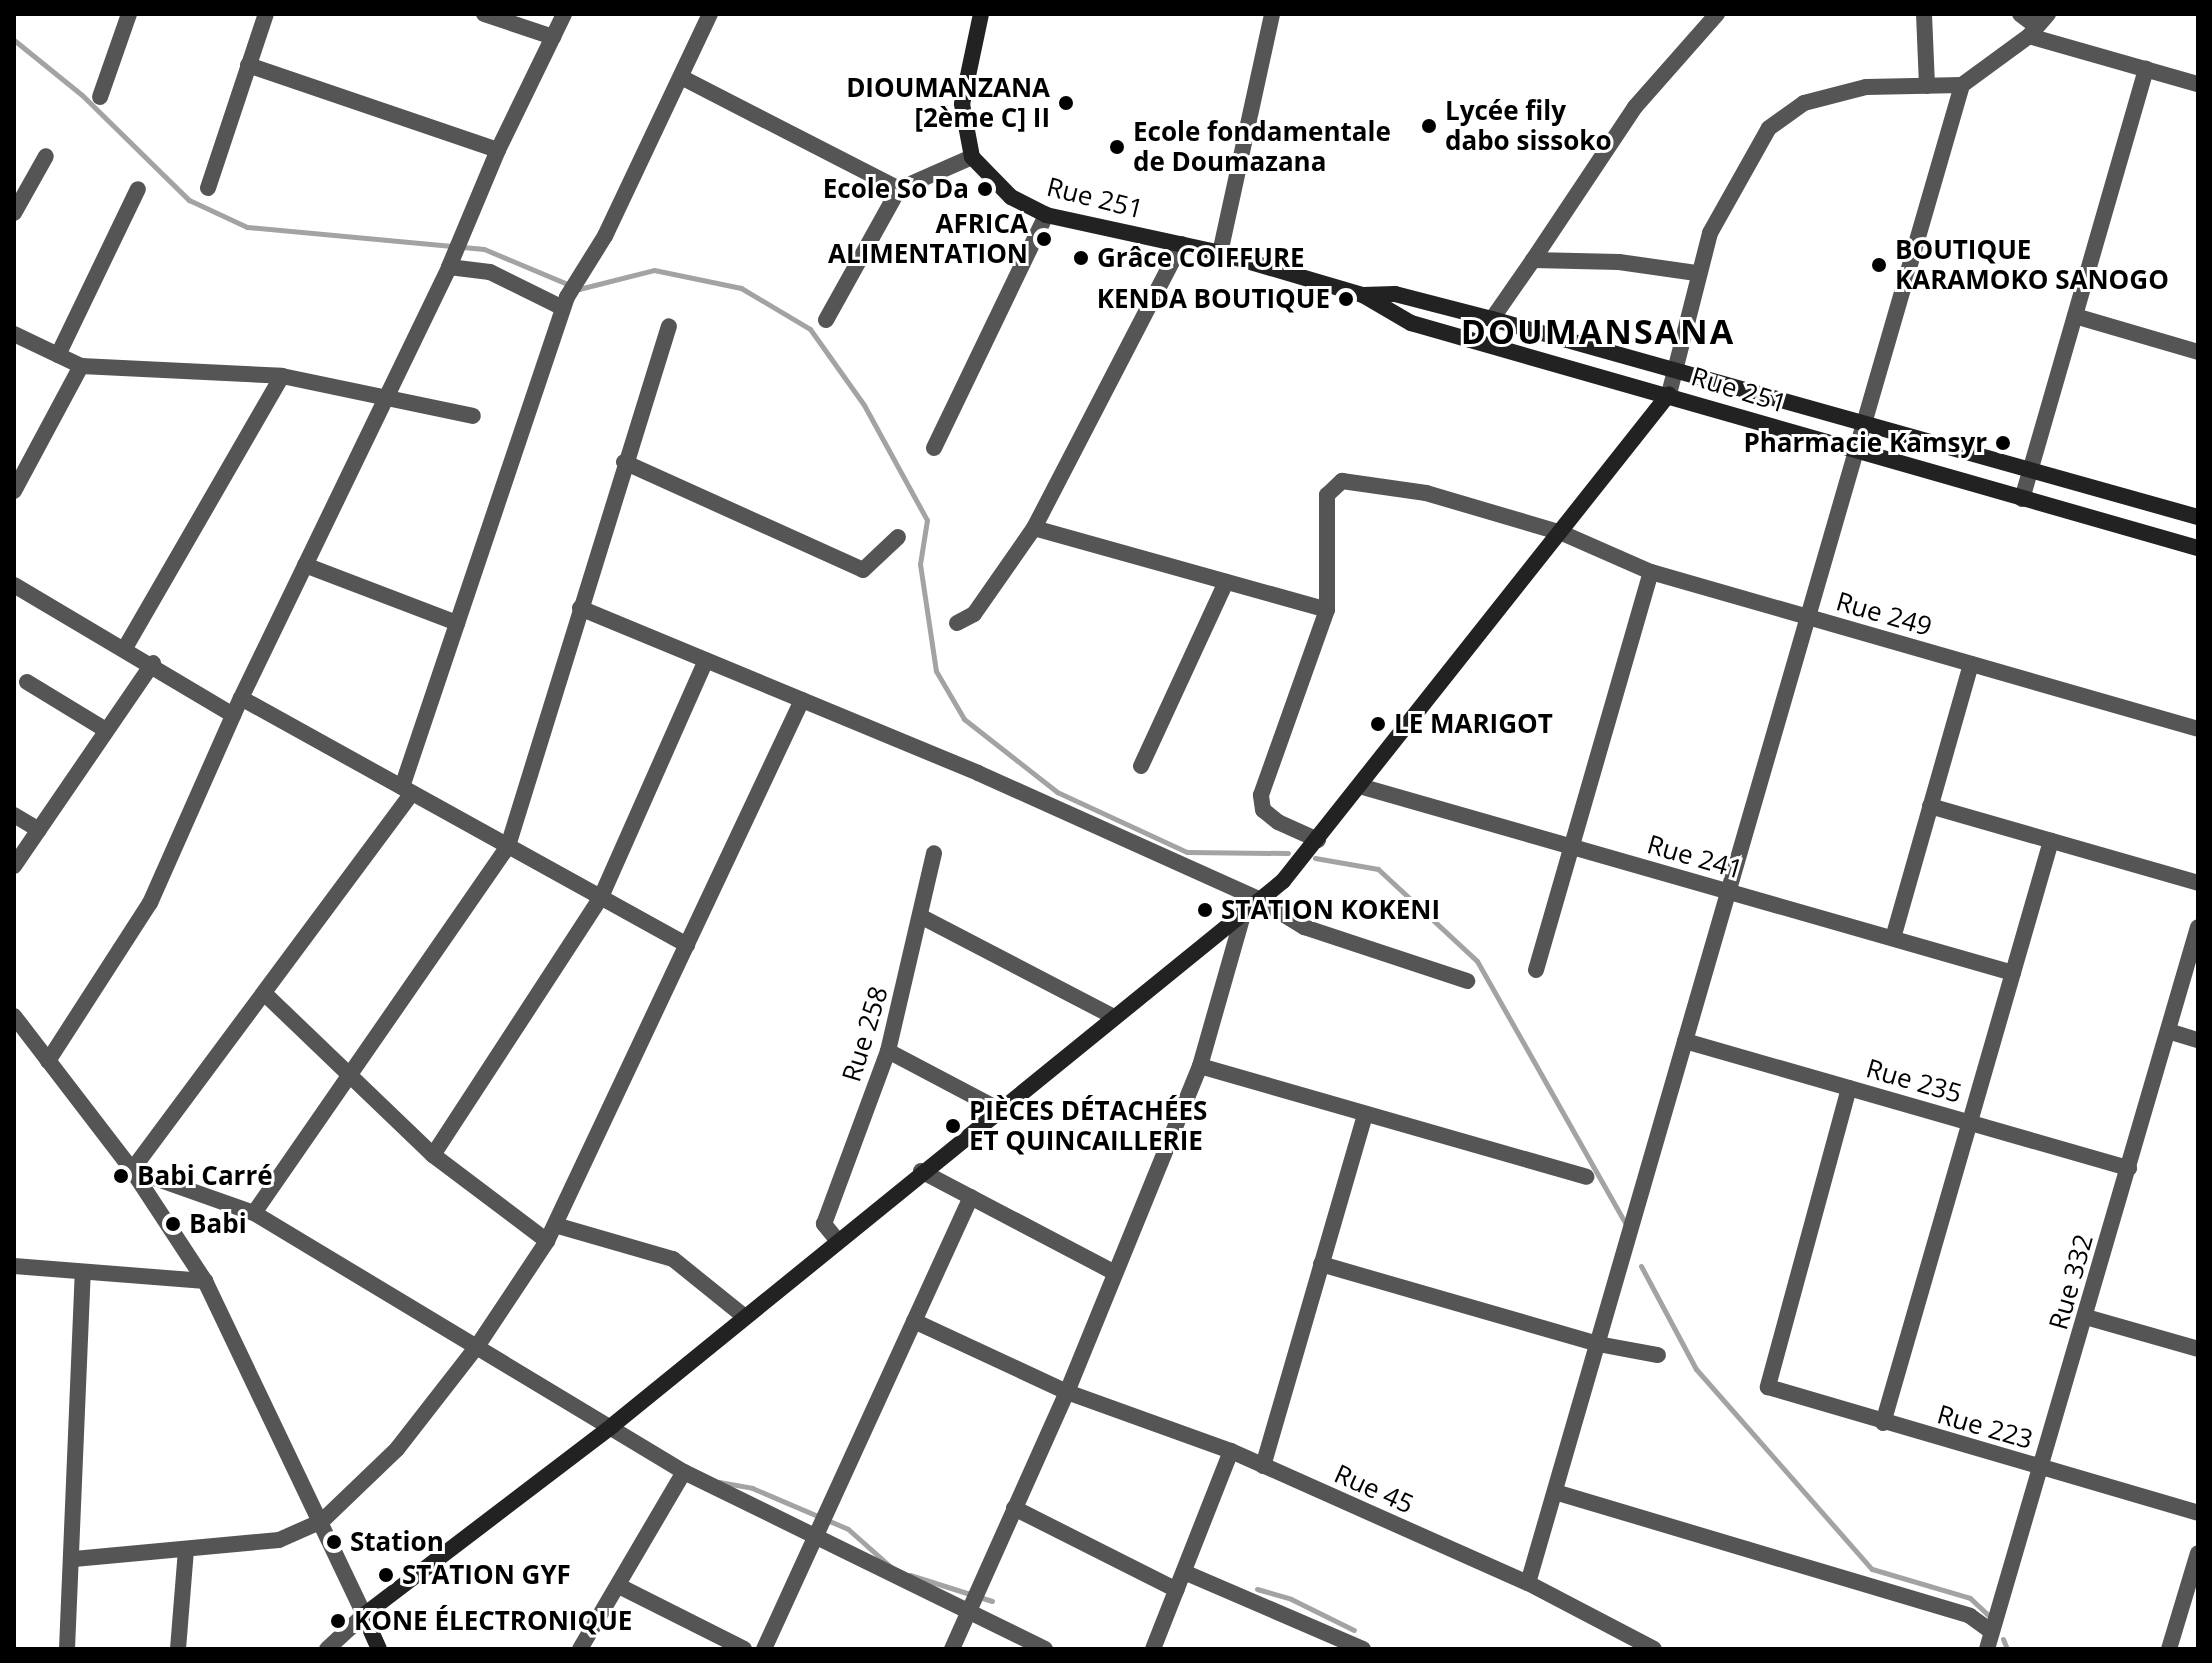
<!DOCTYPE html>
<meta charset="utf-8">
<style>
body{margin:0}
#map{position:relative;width:2212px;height:1663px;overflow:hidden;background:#fff;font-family:"Open Sans",sans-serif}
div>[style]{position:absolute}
.stream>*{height:5px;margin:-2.5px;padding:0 2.5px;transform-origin:2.5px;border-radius:2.5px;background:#a3a3a3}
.street>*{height:16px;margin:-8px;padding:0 8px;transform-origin:8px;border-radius:8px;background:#555}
.secondary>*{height:16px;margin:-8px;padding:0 8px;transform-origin:8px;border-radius:8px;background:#222}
.dots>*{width:22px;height:22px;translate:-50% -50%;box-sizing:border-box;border:4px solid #fff;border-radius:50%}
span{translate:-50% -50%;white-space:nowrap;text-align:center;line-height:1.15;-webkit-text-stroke:6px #fff;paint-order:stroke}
.poi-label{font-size:26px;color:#000;font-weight:700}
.right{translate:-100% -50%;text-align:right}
.left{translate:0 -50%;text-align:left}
.street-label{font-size:26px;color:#000}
.district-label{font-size:34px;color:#000;font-weight:700;letter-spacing:2px}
.frame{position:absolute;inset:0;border:16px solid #000;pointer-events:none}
</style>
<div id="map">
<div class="stream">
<div style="left:14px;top:40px;width:87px;rotate:39deg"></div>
<div style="left:82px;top:95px;width:150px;rotate:44.5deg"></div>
<div style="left:189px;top:200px;width:64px;rotate:25deg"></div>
<div style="left:247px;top:227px;width:238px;rotate:5.3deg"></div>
<div style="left:484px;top:249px;width:103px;rotate:22.8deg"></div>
<div style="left:579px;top:289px;width:77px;rotate:-14.2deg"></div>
<div style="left:654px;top:270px;width:89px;rotate:11.7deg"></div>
<div style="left:741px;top:288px;width:80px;rotate:30.7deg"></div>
<div style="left:810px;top:329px;width:93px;rotate:54.6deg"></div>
<div style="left:864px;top:405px;width:131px;rotate:61.3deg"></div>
<div style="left:927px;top:520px;width:45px;rotate:99deg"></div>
<div style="left:920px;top:564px;width:108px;rotate:81.5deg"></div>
<div style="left:936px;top:671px;width:56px;rotate:59.7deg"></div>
<div style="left:964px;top:719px;width:118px;rotate:38.1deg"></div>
<div style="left:1057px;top:792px;width:143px;rotate:24.8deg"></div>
<div style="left:1187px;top:852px;width:101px;rotate:0.6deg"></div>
<div style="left:1315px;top:858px;width:64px;rotate:9.9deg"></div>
<div style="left:1378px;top:869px;width:135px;rotate:42.9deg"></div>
<div style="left:1477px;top:961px;width:301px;rotate:60.5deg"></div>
<div style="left:1641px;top:1266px;width:117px;rotate:61.9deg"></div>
<div style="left:1696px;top:1369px;width:266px;rotate:48.7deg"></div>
<div style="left:1872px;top:1569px;width:102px;rotate:16.5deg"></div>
<div style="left:1970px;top:1598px;width:25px;rotate:43deg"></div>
<div style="left:719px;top:1482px;width:34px;rotate:10deg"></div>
<div style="left:752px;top:1488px;width:104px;rotate:23.1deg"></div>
<div style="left:848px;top:1529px;width:60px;rotate:41.6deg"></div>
<div style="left:910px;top:1575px;width:86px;rotate:17.6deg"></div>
<div style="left:1257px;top:1589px;width:35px;rotate:16deg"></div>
<div style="left:1291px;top:1599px;width:70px;rotate:26.2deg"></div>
<div style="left:2003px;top:1639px;width:11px;rotate:68deg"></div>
</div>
<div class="street">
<div style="left:484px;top:14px;width:73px;rotate:18.4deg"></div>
<div style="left:1924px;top:14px;width:72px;rotate:87.6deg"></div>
<div style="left:2020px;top:14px;width:20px;rotate:37deg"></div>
<div style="left:2029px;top:36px;width:176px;rotate:15.9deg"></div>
<div style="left:248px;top:65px;width:264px;rotate:18.8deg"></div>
<div style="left:681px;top:77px;width:245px;rotate:27.2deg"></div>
<div style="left:1962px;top:85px;width:83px;rotate:-36.2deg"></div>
<div style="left:2029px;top:36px;width:29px;rotate:-49deg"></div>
<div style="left:100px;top:97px;width:88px;rotate:-70.7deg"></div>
<div style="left:208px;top:188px;width:183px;rotate:-71.6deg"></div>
<div style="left:14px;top:213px;width:65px;rotate:-60.7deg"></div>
<div style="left:1220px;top:253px;width:245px;rotate:-77.7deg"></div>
<div style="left:1533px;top:260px;width:184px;rotate:-56.3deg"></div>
<div style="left:1635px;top:107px;width:124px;rotate:-48.6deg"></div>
<div style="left:449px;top:267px;width:41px;rotate:7deg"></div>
<div style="left:490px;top:272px;width:81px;rotate:26.3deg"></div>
<div style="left:2075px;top:316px;width:128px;rotate:16.3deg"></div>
<div style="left:1492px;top:319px;width:72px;rotate:-55.2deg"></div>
<div style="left:1533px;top:260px;width:86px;rotate:1.3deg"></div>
<div style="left:1619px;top:262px;width:78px;rotate:8.1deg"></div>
<div style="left:826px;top:320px;width:150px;rotate:-60.9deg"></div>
<div style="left:899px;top:189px;width:80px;rotate:-23.7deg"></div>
<div style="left:14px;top:334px;width:74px;rotate:25.5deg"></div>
<div style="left:81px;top:366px;width:201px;rotate:2.8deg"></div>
<div style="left:282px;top:376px;width:195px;rotate:11.8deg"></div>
<div style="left:58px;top:355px;width:184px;rotate:-64.3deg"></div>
<div style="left:1669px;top:394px;width:166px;rotate:-75.7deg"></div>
<div style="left:1710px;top:233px;width:120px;rotate:-60.7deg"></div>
<div style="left:1769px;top:128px;width:43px;rotate:-35.5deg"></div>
<div style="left:1804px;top:103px;width:64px;rotate:-14.5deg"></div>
<div style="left:1866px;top:87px;width:96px;rotate:-1.2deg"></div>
<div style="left:934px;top:448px;width:259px;rotate:-64.3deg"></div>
<div style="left:624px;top:462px;width:262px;rotate:24.3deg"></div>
<div style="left:863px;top:570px;width:48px;rotate:-43.3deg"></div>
<div style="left:14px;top:491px;width:142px;rotate:-61.8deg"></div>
<div style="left:2022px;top:499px;width:448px;rotate:-73.9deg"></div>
<div style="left:1034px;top:528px;width:304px;rotate:15.6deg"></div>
<div style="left:305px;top:565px;width:163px;rotate:20.9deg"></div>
<div style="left:14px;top:585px;width:255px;rotate:30.7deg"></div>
<div style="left:580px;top:608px;width:431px;rotate:22.5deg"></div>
<div style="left:978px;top:773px;width:309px;rotate:24.2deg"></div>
<div style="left:1260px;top:900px;width:52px;rotate:31.5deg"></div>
<div style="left:1304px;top:927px;width:172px;rotate:18.3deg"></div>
<div style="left:957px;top:623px;width:19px;rotate:-28deg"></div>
<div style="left:974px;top:614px;width:105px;rotate:-55.1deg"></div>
<div style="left:1034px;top:528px;width:320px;rotate:-62.6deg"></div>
<div style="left:125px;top:648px;width:314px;rotate:-60deg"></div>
<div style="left:27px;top:682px;width:92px;rotate:31.3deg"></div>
<div style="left:241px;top:698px;width:510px;rotate:28.98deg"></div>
<div style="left:1141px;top:766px;width:203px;rotate:-65.2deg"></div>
<div style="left:402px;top:787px;width:517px;rotate:-71.39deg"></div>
<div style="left:567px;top:297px;width:72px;rotate:-58.1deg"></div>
<div style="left:605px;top:236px;width:246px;rotate:-64.7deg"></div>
<div style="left:1363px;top:787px;width:676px;rotate:15.97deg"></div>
<div style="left:412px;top:793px;width:470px;rotate:126.6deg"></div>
<div style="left:132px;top:1170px;width:129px;rotate:19.4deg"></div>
<div style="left:254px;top:1213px;width:502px;rotate:31.06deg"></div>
<div style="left:684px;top:1472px;width:402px;rotate:26.1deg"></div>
<div style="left:1930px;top:806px;width:279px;rotate:16deg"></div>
<div style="left:14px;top:815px;width:29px;rotate:31deg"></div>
<div style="left:1318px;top:840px;width:44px;rotate:-155.8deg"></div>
<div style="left:1278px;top:822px;width:19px;rotate:-141deg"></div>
<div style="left:1263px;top:810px;width:15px;rotate:-98deg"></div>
<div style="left:1261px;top:795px;width:196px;rotate:-70.4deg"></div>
<div style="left:1327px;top:610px;width:115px;rotate:-90deg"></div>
<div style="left:1327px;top:495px;width:21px;rotate:-43deg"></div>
<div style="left:1342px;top:481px;width:85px;rotate:8.1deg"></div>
<div style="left:1426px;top:493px;width:142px;rotate:16.4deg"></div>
<div style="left:1562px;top:533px;width:97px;rotate:23.7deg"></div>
<div style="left:1651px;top:572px;width:569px;rotate:16.01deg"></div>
<div style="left:14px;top:866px;width:246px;rotate:-55.6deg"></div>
<div style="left:922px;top:917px;width:216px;rotate:27.5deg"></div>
<div style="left:1893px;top:938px;width:285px;rotate:-74.1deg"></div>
<div style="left:1536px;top:970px;width:414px;rotate:-73.9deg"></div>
<div style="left:264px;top:993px;width:234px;rotate:43.8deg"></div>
<div style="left:433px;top:1155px;width:143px;rotate:37deg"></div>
<div style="left:14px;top:1016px;width:194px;rotate:52.5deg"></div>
<div style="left:132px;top:1170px;width:133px;rotate:56.7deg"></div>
<div style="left:205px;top:1281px;width:370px;rotate:64.5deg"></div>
<div style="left:364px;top:1615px;width:50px;rotate:137.4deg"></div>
<div style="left:2168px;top:1031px;width:31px;rotate:17deg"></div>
<div style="left:1685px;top:1041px;width:462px;rotate:16deg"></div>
<div style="left:888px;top:1051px;width:124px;rotate:27.8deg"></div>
<div style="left:48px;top:1061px;width:188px;rotate:-57.2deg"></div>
<div style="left:150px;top:903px;width:224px;rotate:-66.1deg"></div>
<div style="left:241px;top:698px;width:479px;rotate:-64.2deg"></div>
<div style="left:449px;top:267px;width:127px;rotate:-67.3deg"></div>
<div style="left:498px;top:150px;width:151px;rotate:-64.1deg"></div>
<div style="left:1200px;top:1066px;width:402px;rotate:16deg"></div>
<div style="left:1849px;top:1088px;width:310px;rotate:105.2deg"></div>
<div style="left:1768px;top:1387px;width:448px;rotate:16.3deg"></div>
<div style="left:433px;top:1155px;width:308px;rotate:-56.9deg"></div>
<div style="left:601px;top:897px;width:259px;rotate:-66.1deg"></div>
<div style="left:921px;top:1171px;width:219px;rotate:27.7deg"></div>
<div style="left:254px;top:1213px;width:446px;rotate:-55.3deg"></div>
<div style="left:508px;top:846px;width:544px;rotate:-72.8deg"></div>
<div style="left:555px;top:1225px;width:123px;rotate:16.1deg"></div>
<div style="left:673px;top:1259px;width:92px;rotate:38.9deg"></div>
<div style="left:837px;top:1240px;width:21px;rotate:-129deg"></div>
<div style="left:824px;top:1224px;width:184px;rotate:-69.7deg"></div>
<div style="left:888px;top:1051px;width:203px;rotate:-76.9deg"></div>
<div style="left:1321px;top:1264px;width:288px;rotate:16.1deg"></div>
<div style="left:1598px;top:1344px;width:61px;rotate:10.4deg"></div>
<div style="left:14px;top:1266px;width:192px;rotate:4.5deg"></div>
<div style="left:2086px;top:1317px;width:116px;rotate:15.9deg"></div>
<div style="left:914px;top:1321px;width:169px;rotate:24.9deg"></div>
<div style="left:1067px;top:1392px;width:174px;rotate:19.8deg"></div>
<div style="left:1231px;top:1451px;width:325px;rotate:24deg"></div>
<div style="left:1528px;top:1583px;width:142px;rotate:27.6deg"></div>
<div style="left:1883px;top:1423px;width:606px;rotate:-73.9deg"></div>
<div style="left:1263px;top:1466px;width:366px;rotate:-73.8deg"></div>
<div style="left:1555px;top:1492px;width:433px;rotate:16.6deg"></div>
<div style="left:1970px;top:1616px;width:26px;rotate:36deg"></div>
<div style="left:1014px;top:1508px;width:182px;rotate:26.7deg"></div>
<div style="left:74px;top:1559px;width:206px;rotate:-5.3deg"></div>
<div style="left:279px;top:1540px;width:47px;rotate:-23.8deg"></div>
<div style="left:322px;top:1521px;width:104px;rotate:-43.8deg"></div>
<div style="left:397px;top:1449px;width:132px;rotate:-52.1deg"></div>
<div style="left:478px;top:1345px;width:125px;rotate:-56.4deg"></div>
<div style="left:547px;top:1241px;width:598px;rotate:-64.76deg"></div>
<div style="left:1184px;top:1572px;width:195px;rotate:23.3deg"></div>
<div style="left:1528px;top:1583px;width:1560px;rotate:-73.84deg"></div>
<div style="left:619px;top:1586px;width:140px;rotate:26.7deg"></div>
<div style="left:67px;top:1649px;width:375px;rotate:-87.6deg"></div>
<div style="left:178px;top:1649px;width:100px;rotate:-85.4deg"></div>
<div style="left:580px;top:1649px;width:205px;rotate:-59.6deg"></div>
<div style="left:764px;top:1649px;width:497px;rotate:-65.4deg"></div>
<div style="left:952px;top:1649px;width:282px;rotate:-65.9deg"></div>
<div style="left:1067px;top:1392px;width:352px;rotate:-67.8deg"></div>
<div style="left:1200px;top:1066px;width:153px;rotate:-74.1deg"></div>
<div style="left:1153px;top:1649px;width:213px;rotate:-68.5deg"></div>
<div style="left:1987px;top:1649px;width:752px;rotate:-73.71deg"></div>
<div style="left:2169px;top:1649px;width:100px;rotate:-73.2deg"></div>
</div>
<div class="secondary">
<div style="left:981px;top:14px;width:92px;rotate:101.9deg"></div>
<div style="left:962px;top:104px;width:54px;rotate:79.3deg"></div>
<div style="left:972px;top:157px;width:56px;rotate:45.7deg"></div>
<div style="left:1011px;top:197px;width:39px;rotate:27deg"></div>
<div style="left:1046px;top:215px;width:178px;rotate:12.3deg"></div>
<div style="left:1220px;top:253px;width:149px;rotate:16.4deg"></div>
<div style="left:1363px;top:295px;width:32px;rotate:-2deg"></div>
<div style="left:1395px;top:294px;width:100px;rotate:14.5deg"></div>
<div style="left:1492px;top:319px;width:733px;rotate:15.67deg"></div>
<div style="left:1363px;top:295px;width:56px;rotate:30.3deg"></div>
<div style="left:1411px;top:323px;width:819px;rotate:15.96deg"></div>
<div style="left:379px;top:1649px;width:37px;rotate:-114deg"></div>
<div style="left:364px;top:1615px;width:313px;rotate:-37.3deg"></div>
<div style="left:613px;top:1425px;width:863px;rotate:-39.07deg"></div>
<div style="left:1283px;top:881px;width:621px;rotate:-51.6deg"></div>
</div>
<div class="dots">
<div style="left:1066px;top:103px;background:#000"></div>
<div style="left:1429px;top:126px;background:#000"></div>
<div style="left:1117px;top:147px;background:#000"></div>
<div style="left:985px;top:189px;background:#000"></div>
<div style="left:1044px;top:239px;background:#000"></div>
<div style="left:1081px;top:258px;background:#000"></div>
<div style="left:1879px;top:265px;background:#000"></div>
<div style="left:1346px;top:299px;background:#000"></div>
<div style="left:2003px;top:443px;background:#000"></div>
<div style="left:1378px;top:724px;background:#000"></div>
<div style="left:1205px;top:910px;background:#000"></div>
<div style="left:953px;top:1126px;background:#000"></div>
<div style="left:121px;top:1176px;background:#000"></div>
<div style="left:173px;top:1224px;background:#000"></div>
<div style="left:334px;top:1542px;background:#000"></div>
<div style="left:386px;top:1575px;background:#000"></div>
<div style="left:338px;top:1621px;background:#000"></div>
</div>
<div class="poi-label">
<span class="right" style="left:1050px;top:103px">DIOUMANZANA<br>[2ème C] II</span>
<span class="left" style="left:1445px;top:126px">Lycée fily<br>dabo sissoko</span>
<span class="left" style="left:1133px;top:147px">Ecole fondamentale<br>de Doumazana</span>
<span class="right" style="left:969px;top:189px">Ecole So Da</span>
<span class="right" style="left:1028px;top:239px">AFRICA<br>ALIMENTATION</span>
<span class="left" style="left:1895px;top:265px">BOUTIQUE<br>KARAMOKO SANOGO</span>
<span class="left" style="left:1097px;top:258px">Grâce COIFFURE</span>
<span class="right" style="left:1330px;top:299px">KENDA BOUTIQUE</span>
<span class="right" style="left:1987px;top:443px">Pharmacie Kamsyr</span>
<span class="left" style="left:1394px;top:724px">LE MARIGOT</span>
<span class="left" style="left:1221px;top:910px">STATION KOKENI</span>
<span class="left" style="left:969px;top:1126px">PIÈCES DÉTACHÉES<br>ET QUINCAILLERIE</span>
<span class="left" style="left:137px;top:1176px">Babi Carré</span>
<span class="left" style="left:189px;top:1224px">Babi</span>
<span class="left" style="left:350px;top:1542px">Station</span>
<span class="left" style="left:402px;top:1575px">STATION GYF</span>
<span class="left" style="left:354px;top:1621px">KONE ÉLECTRONIQUE</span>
</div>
<div class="street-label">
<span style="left:1095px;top:198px;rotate:14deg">Rue 251</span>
<span style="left:1739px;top:390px;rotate:17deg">Rue 251</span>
<span style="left:1884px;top:614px;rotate:16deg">Rue 249</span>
<span style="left:1695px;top:857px;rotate:16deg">Rue 241</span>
<span style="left:865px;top:1034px;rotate:-73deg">Rue 258</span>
<span style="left:1914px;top:1081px;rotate:16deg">Rue 235</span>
<span style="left:2071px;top:1282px;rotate:-74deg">Rue 332</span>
<span style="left:1985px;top:1427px;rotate:16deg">Rue 223</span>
<span style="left:1374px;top:1489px;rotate:24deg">Rue 45</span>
</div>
<div class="district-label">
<span style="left:1598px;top:332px">DOUMANSANA</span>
</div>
<div class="frame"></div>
</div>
